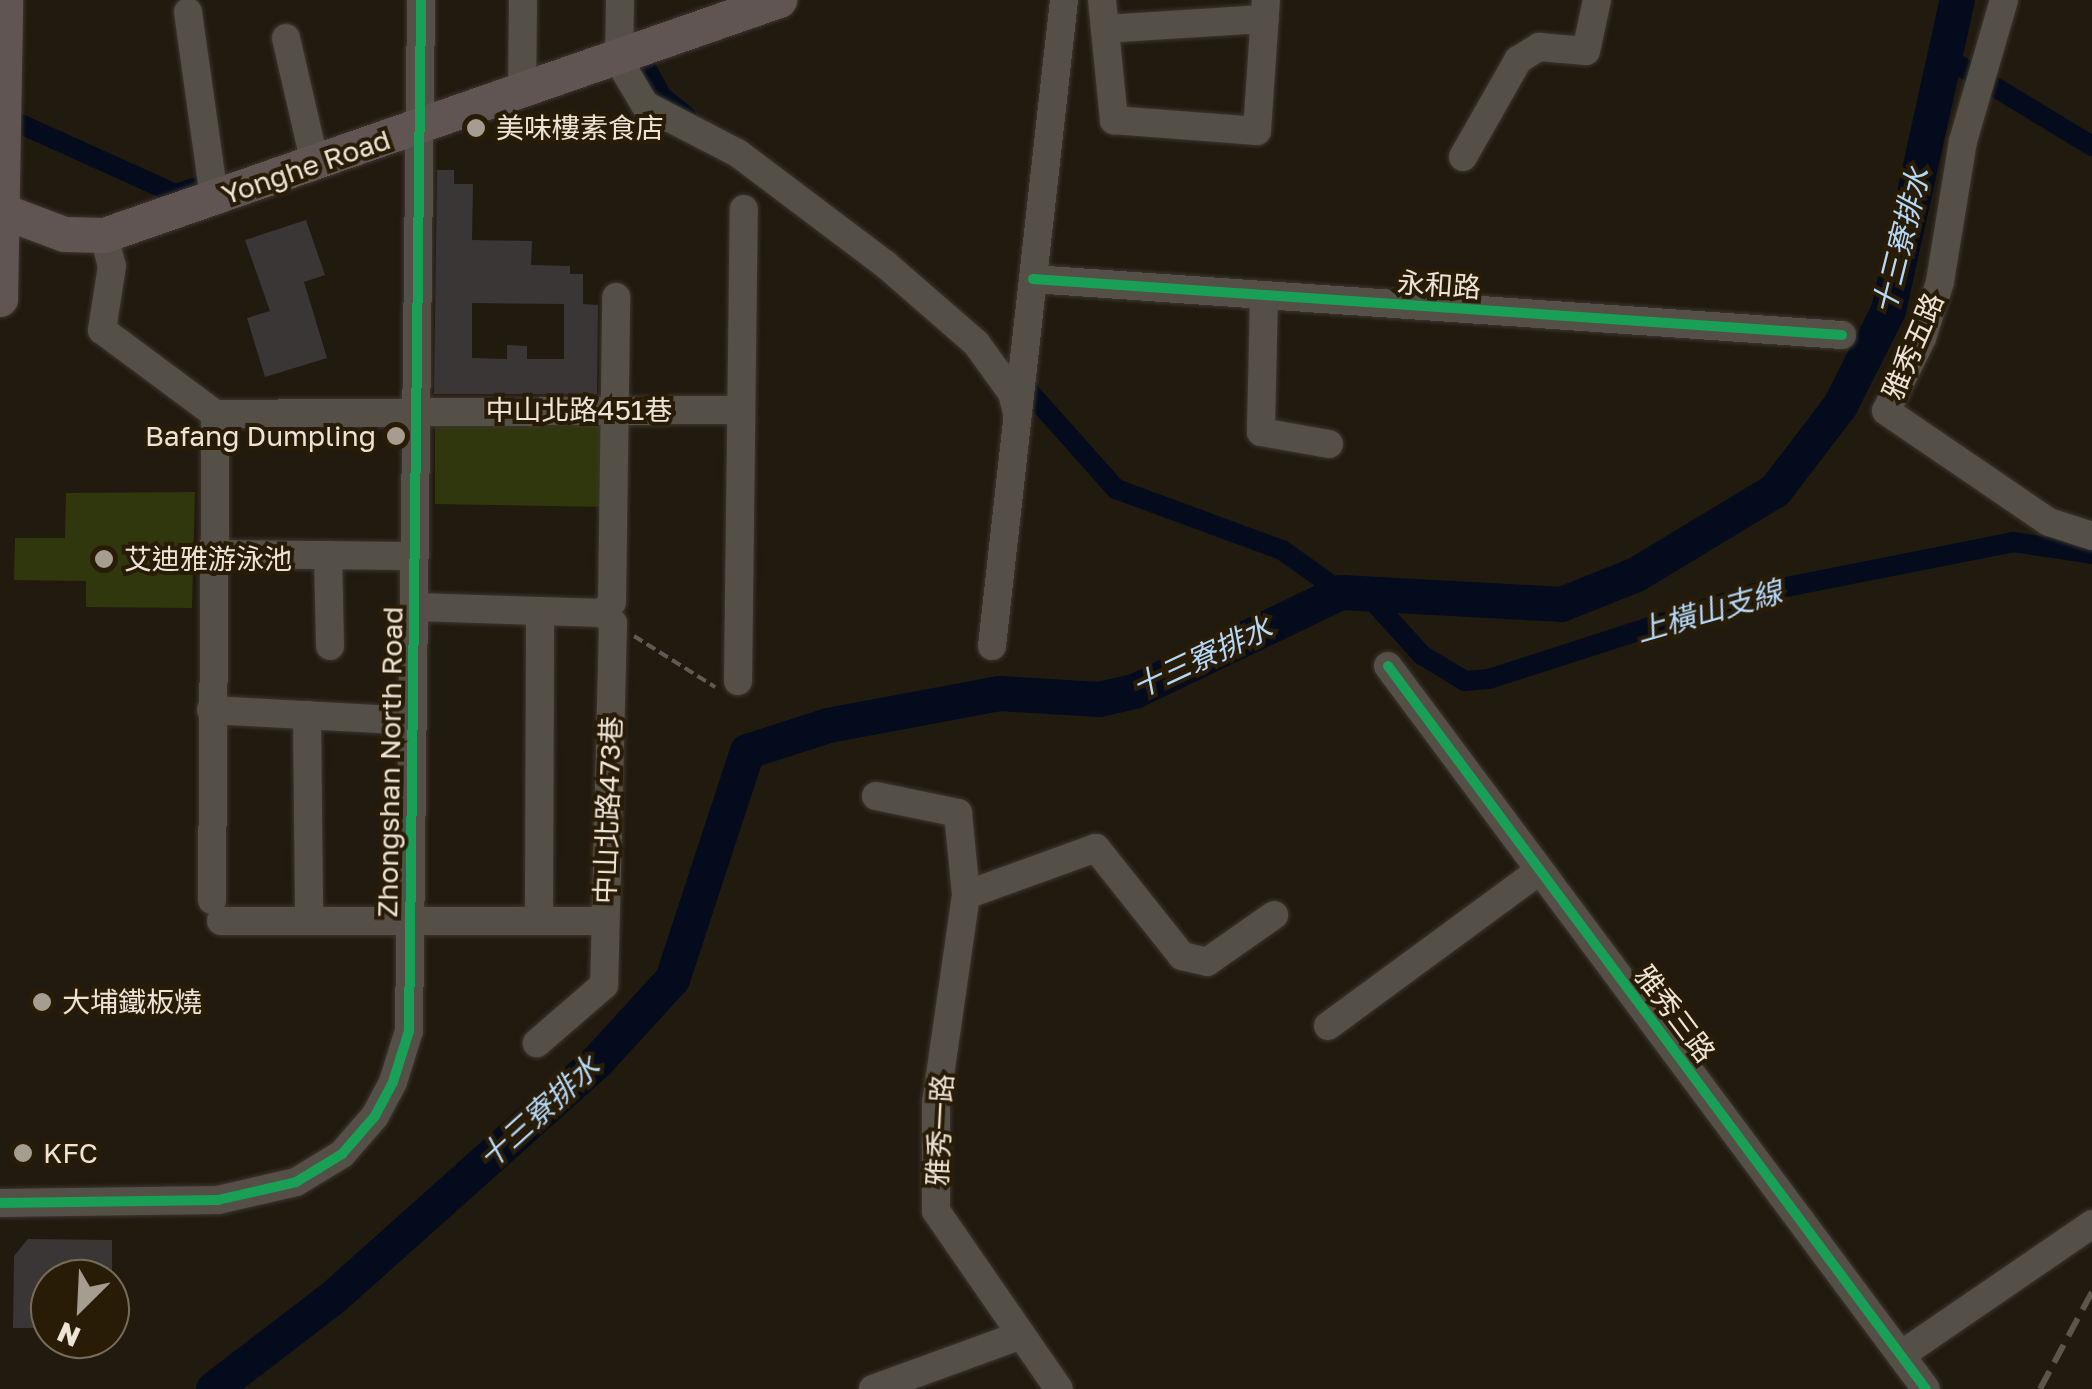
<!DOCTYPE html>
<meta charset="utf-8">
<style>
body{margin:0}
#map{position:relative;width:2092px;height:1389px;overflow:hidden;background:#211a0f;font-family:"Golos Text","Noto Sans TC",sans-serif}
div>[style]{position:absolute}
.green>*{inset:0;background:#31370c}
.canal>*{height:20px;margin:-10px;padding:0 10px;transform-origin:10px;border-radius:10px;background:#030b1c}
.river>*{height:35px;margin:-17.5px;padding:0 17.5px;transform-origin:17.5px;border-radius:17.5px;background:#030b1c}
.building>*{inset:0;background:#3b3636}
.path>*{height:4px;margin-top:-2px;transform-origin:0;background:repeating-linear-gradient(90deg,#5f5a53 0 10px,transparent 0 15px)}
.roads{filter:drop-shadow(0 0 2px #3c362f) drop-shadow(0 0 2px #3c362f)}
.minor>*{height:28px;margin:-14px;padding:0 14px;transform-origin:14px;border-radius:14px;background:#544f47}
.major>*{height:35px;margin:-17.5px;padding:0 17.5px;transform-origin:17.5px;border-radius:17.5px;background:#605552}
.rail>*{height:6px;margin-top:-3px;transform-origin:0;background:repeating-linear-gradient(90deg,#5b564c 0 20px,transparent 0 30px)}
.cycleway>*{height:10px;margin:-5px;padding:0 5px;transform-origin:5px;border-radius:5px;background:#1a9f57}
.dots>*{width:28px;height:28px;translate:-50% -50%;box-sizing:border-box;border:5px solid #291c07;border-radius:50%}
span{translate:-50% -50%;white-space:nowrap;text-align:center;line-height:1.15;-webkit-text-stroke:8px #291c07;paint-order:stroke}
.poi-label{font-size:28px;color:#ede4d7}
.left{translate:0 -50%;text-align:left}
.right{translate:-100% -50%;text-align:right}
.street-label{font-size:28px;color:#ede4d7}
.water-label{font-size:30px;color:#b5d9fb;font-style:italic}
.north{position:absolute;left:30px;top:1259px;width:100px;height:100px;box-sizing:border-box;background:#291c07;border:2px solid #776c5a;border-radius:50%;rotate:204deg;font-size:28px;font-weight:700;line-height:40px;text-align:center;color:#ede4d7}
.north::after{content:'';display:block;margin:auto;width:35px;height:45px;background:#a69d91;clip-path:polygon(50% 0,100% 100%,50% 72%,0 100%)}
</style>
<div id="map">
<div class="green">
<div style="clip-path:polygon(435px 416px,608px 418px,606px 507px,435px 504px)"></div>
<div style="clip-path:polygon(195px 492px,192px 608px,86px 607px,86px 581px,14px 580px,15px 538px,65px 538px,66px 493px)"></div>
</div>
<div class="canal">
<div style="left:633px;top:44px;width:60px;rotate:61.3deg"></div>
<div style="left:662px;top:97px;width:31px;rotate:38deg"></div>
<div style="left:1944px;top:56px;width:173px;rotate:31.3deg"></div>
<div style="left:14px;top:121px;width:178px;rotate:24.3deg"></div>
<div style="left:176px;top:194px;width:20px;rotate:-18deg"></div>
<div style="left:1017px;top:378px;width:149px;rotate:48.3deg"></div>
<div style="left:1116px;top:489px;width:177px;rotate:20.2deg"></div>
<div style="left:1282px;top:550px;width:72px;rotate:35.4deg"></div>
<div style="left:1363px;top:590px;width:88px;rotate:47.8deg"></div>
<div style="left:1422px;top:655px;width:50px;rotate:31.2deg"></div>
<div style="left:1465px;top:681px;width:24px;rotate:-5deg"></div>
<div style="left:1489px;top:679px;width:281px;rotate:-17.9deg"></div>
<div style="left:1756px;top:593px;width:262px;rotate:-11.2deg"></div>
<div style="left:2013px;top:542px;width:80px;rotate:8.6deg"></div>
</div>
<div class="river">
<div style="left:213px;top:1389px;width:151px;rotate:-37.5deg"></div>
<div style="left:333px;top:1297px;width:354px;rotate:-41.8deg"></div>
<div style="left:597px;top:1061px;width:111px;rotate:-47.6deg"></div>
<div style="left:672px;top:979px;width:240px;rotate:-71.8deg"></div>
<div style="left:747px;top:751px;width:85px;rotate:-17.8deg"></div>
<div style="left:828px;top:725px;width:174px;rotate:-10.6deg"></div>
<div style="left:999px;top:693px;width:100px;rotate:3.4deg"></div>
<div style="left:1099px;top:699px;width:36px;rotate:-13deg"></div>
<div style="left:1134px;top:691px;width:229px;rotate:-25.6deg"></div>
<div style="left:1341px;top:592px;width:220px;rotate:3.1deg"></div>
<div style="left:1561px;top:604px;width:81px;rotate:-21.8deg"></div>
<div style="left:1636px;top:574px;width:162px;rotate:-31.1deg"></div>
<div style="left:1775px;top:490px;width:107px;rotate:-52.6deg"></div>
<div style="left:1840px;top:405px;width:106px;rotate:-63.2deg"></div>
<div style="left:1888px;top:310px;width:318px;rotate:-77.5deg"></div>
</div>
<div class="building">
<div style="clip-path:polygon(evenodd,437px 170px,454px 170px,454px 184px,473px 184px,472px 240px,532px 241px,531px 265px,570px 266px,570px 274px,583px 274px,583px 304px,598px 305px,597px 394px,434px 394px,437px 170px,472px 303px,564px 304px,564px 359px,527px 359px,527px 346px,507px 345px,507px 359px,472px 358px,472px 303px)"></div>
<div style="clip-path:polygon(306px 220px,325px 275px,304px 282px,327px 358px,265px 377px,247px 318px,270px 311px,245px 240px)"></div>
<div style="clip-path:polygon(28px 1239px,112px 1240px,112px 1271px,95px 1271px,95px 1279px,50px 1279px,50px 1328px,13px 1328px,14px 1256px)"></div>
</div>
<div class="path">
<div style="left:634px;top:636px;width:96px;rotate:32.2deg"></div>
</div>
<div class="roads">
<div class="minor">
<div style="left:620px;top:0;width:61px;rotate:90.9deg"></div>
<div style="left:619px;top:61px;width:51px;rotate:59.4deg"></div>
<div style="left:645px;top:105px;width:106px;rotate:27.5deg"></div>
<div style="left:739px;top:154px;width:183px;rotate:37deg"></div>
<div style="left:885px;top:264px;width:121px;rotate:41deg"></div>
<div style="left:976px;top:343px;width:62px;rotate:54.2deg"></div>
<div style="left:1012px;top:393px;width:21px;rotate:76deg"></div>
<div style="left:1102px;top:0;width:121px;rotate:84.3deg"></div>
<div style="left:1114px;top:120px;width:143px;rotate:4.4deg"></div>
<div style="left:1257px;top:131px;width:131px;rotate:-86.1deg"></div>
<div style="left:2004px;top:0;width:147px;rotate:106.2deg"></div>
<div style="left:1963px;top:141px;width:143px;rotate:99.3deg"></div>
<div style="left:1940px;top:282px;width:59px;rotate:107.8deg"></div>
<div style="left:1922px;top:338px;width:81px;rotate:116.3deg"></div>
<div style="left:1886px;top:411px;width:197px;rotate:34.3deg"></div>
<div style="left:2049px;top:522px;width:45px;rotate:18deg"></div>
<div style="left:188px;top:12px;width:188px;rotate:82deg"></div>
<div style="left:1105px;top:29px;width:160px;rotate:-3.6deg"></div>
<div style="left:286px;top:38px;width:129px;rotate:77deg"></div>
<div style="left:522px;top:93px;width:93px;rotate:-89.4deg"></div>
<div style="left:1463px;top:157px;width:112px;rotate:-60.4deg"></div>
<div style="left:1518px;top:60px;width:25px;rotate:-32deg"></div>
<div style="left:1539px;top:47px;width:47px;rotate:4.9deg"></div>
<div style="left:1586px;top:51px;width:52px;rotate:-77.8deg"></div>
<div style="left:104px;top:235px;width:32px;rotate:76deg"></div>
<div style="left:112px;top:266px;width:65px;rotate:98.9deg"></div>
<div style="left:102px;top:330px;width:141px;rotate:36.6deg"></div>
<div style="left:1033px;top:279px;width:811px;rotate:3.96deg"></div>
<div style="left:1264px;top:295px;width:137px;rotate:91.3deg"></div>
<div style="left:1261px;top:432px;width:69px;rotate:10deg"></div>
<div style="left:215px;top:414px;width:526px;rotate:-0.44deg"></div>
<div style="left:213px;top:554px;width:201px;rotate:0.6deg"></div>
<div style="left:328px;top:555px;width:91px;rotate:88.7deg"></div>
<div style="left:414px;top:607px;width:189px;rotate:1.8deg"></div>
<div style="left:603px;top:613px;width:14px;rotate:45deg"></div>
<div style="left:613px;top:623px;width:362px;rotate:91.4deg"></div>
<div style="left:604px;top:985px;width:89px;rotate:139.1deg"></div>
<div style="left:603px;top:613px;width:14px;rotate:-51deg"></div>
<div style="left:612px;top:602px;width:305px;rotate:-89.2deg"></div>
<div style="left:992px;top:646px;width:650px;rotate:-83.64deg"></div>
<div style="left:1388px;top:666px;width:901px;rotate:53.35deg"></div>
<div style="left:738px;top:681px;width:472px;rotate:-89.3deg"></div>
<div style="left:211px;top:710px;width:201px;rotate:3.1deg"></div>
<div style="left:307px;top:715px;width:205px;rotate:89.4deg"></div>
<div style="left:876px;top:796px;width:84px;rotate:11.7deg"></div>
<div style="left:958px;top:813px;width:82px;rotate:84.4deg"></div>
<div style="left:966px;top:895px;width:209px;rotate:98.2deg"></div>
<div style="left:936px;top:1102px;width:109px;rotate:90deg"></div>
<div style="left:936px;top:1211px;width:216px;rotate:55.4deg"></div>
<div style="left:966px;top:895px;width:138px;rotate:-19.9deg"></div>
<div style="left:1096px;top:848px;width:138px;rotate:51.5deg"></div>
<div style="left:1182px;top:956px;width:26px;rotate:13deg"></div>
<div style="left:1207px;top:962px;width:82px;rotate:-35deg"></div>
<div style="left:212px;top:900px;width:486px;rotate:-89.6deg"></div>
<div style="left:221px;top:921px;width:384px"></div>
<div style="left:539px;top:921px;width:310px;rotate:-89.8deg"></div>
<div style="left:1328px;top:1026px;width:263px;rotate:-36.3deg"></div>
<div style="left:0;top:1203px;width:218px;rotate:-0.8deg"></div>
<div style="left:218px;top:1200px;width:80px;rotate:-13deg"></div>
<div style="left:296px;top:1182px;width:54px;rotate:-31.3deg"></div>
<div style="left:342px;top:1154px;width:50px;rotate:-49deg"></div>
<div style="left:375px;top:1116px;width:38px;rotate:-62deg"></div>
<div style="left:393px;top:1082px;width:53px;rotate:-72.6deg"></div>
<div style="left:409px;top:1031px;width:1031px;rotate:-89.33deg"></div>
<div style="left:1901px;top:1355px;width:232px;rotate:-34.4deg"></div>
<div style="left:873px;top:1389px;width:155px;rotate:-20deg"></div>
</div>
<div class="major">
<div style="left:0;top:210px;width:68px;rotate:20.6deg"></div>
<div style="left:64px;top:234px;width:40px;rotate:1.4deg"></div>
<div style="left:104px;top:235px;width:715px;rotate:-19.2deg"></div>
<div style="left:0;top:299px;width:299px;rotate:-89deg"></div>
</div>
</div>
<div class="rail">
<div style="left:2040px;top:1389px;width:110px;rotate:-61.8deg"></div>
</div>
<div class="cycleway">
<div style="left:1033px;top:279px;width:811px;rotate:3.96deg"></div>
<div style="left:1388px;top:666px;width:901px;rotate:53.35deg"></div>
<div style="left:0;top:1203px;width:218px;rotate:-0.8deg"></div>
<div style="left:218px;top:1200px;width:80px;rotate:-13deg"></div>
<div style="left:296px;top:1182px;width:54px;rotate:-31.3deg"></div>
<div style="left:342px;top:1154px;width:50px;rotate:-49deg"></div>
<div style="left:375px;top:1116px;width:38px;rotate:-62deg"></div>
<div style="left:393px;top:1082px;width:53px;rotate:-72.6deg"></div>
<div style="left:409px;top:1031px;width:1031px;rotate:-89.33deg"></div>
</div>
<div class="dots">
<div style="left:476px;top:128px;background:#a69d91"></div>
<div style="left:396px;top:436px;background:#a69d91"></div>
<div style="left:104px;top:559px;background:#a69d91"></div>
<div style="left:42px;top:1002px;background:#a69d91"></div>
<div style="left:23px;top:1153px;background:#a69d91"></div>
</div>
<div class="poi-label">
<span class="left" style="left:496px;top:128px">美味樓素食店</span>
<span class="right" style="left:376px;top:436px">Bafang Dumpling</span>
<span class="left" style="left:124px;top:559px">艾迪雅游泳池</span>
<span class="left" style="left:62px;top:1002px">大埔鐵板燒</span>
<span class="left" style="left:43px;top:1153px">KFC</span>
</div>
<div class="street-label">
<span style="left:306px;top:167px;rotate:-19deg">Yonghe Road</span>
<span style="left:1439px;top:285px;rotate:4deg">永和路</span>
<span style="left:1913px;top:346px;rotate:-67deg">雅秀五路</span>
<span style="left:579px;top:410px">中山北路451巷</span>
<span style="left:390px;top:762px;rotate:-89deg">Zhongshan North Road</span>
<span style="left:608px;top:810px;rotate:-88deg">中山北路473巷</span>
<span style="left:1675px;top:1014px;rotate:53deg">雅秀三路</span>
<span style="left:940px;top:1130px;rotate:-87deg">雅秀一路</span>
</div>
<div class="water-label">
<span style="left:1901px;top:241px;rotate:-76deg">十三寮排水</span>
<span style="left:1709px;top:611px;rotate:-16deg">上橫山支線</span>
<span style="left:1202px;top:657px;rotate:-25deg">十三寮排水</span>
<span style="left:539px;top:1112px;rotate:-42deg">十三寮排水</span>
</div>
<div class="north">N</div>
</div>
